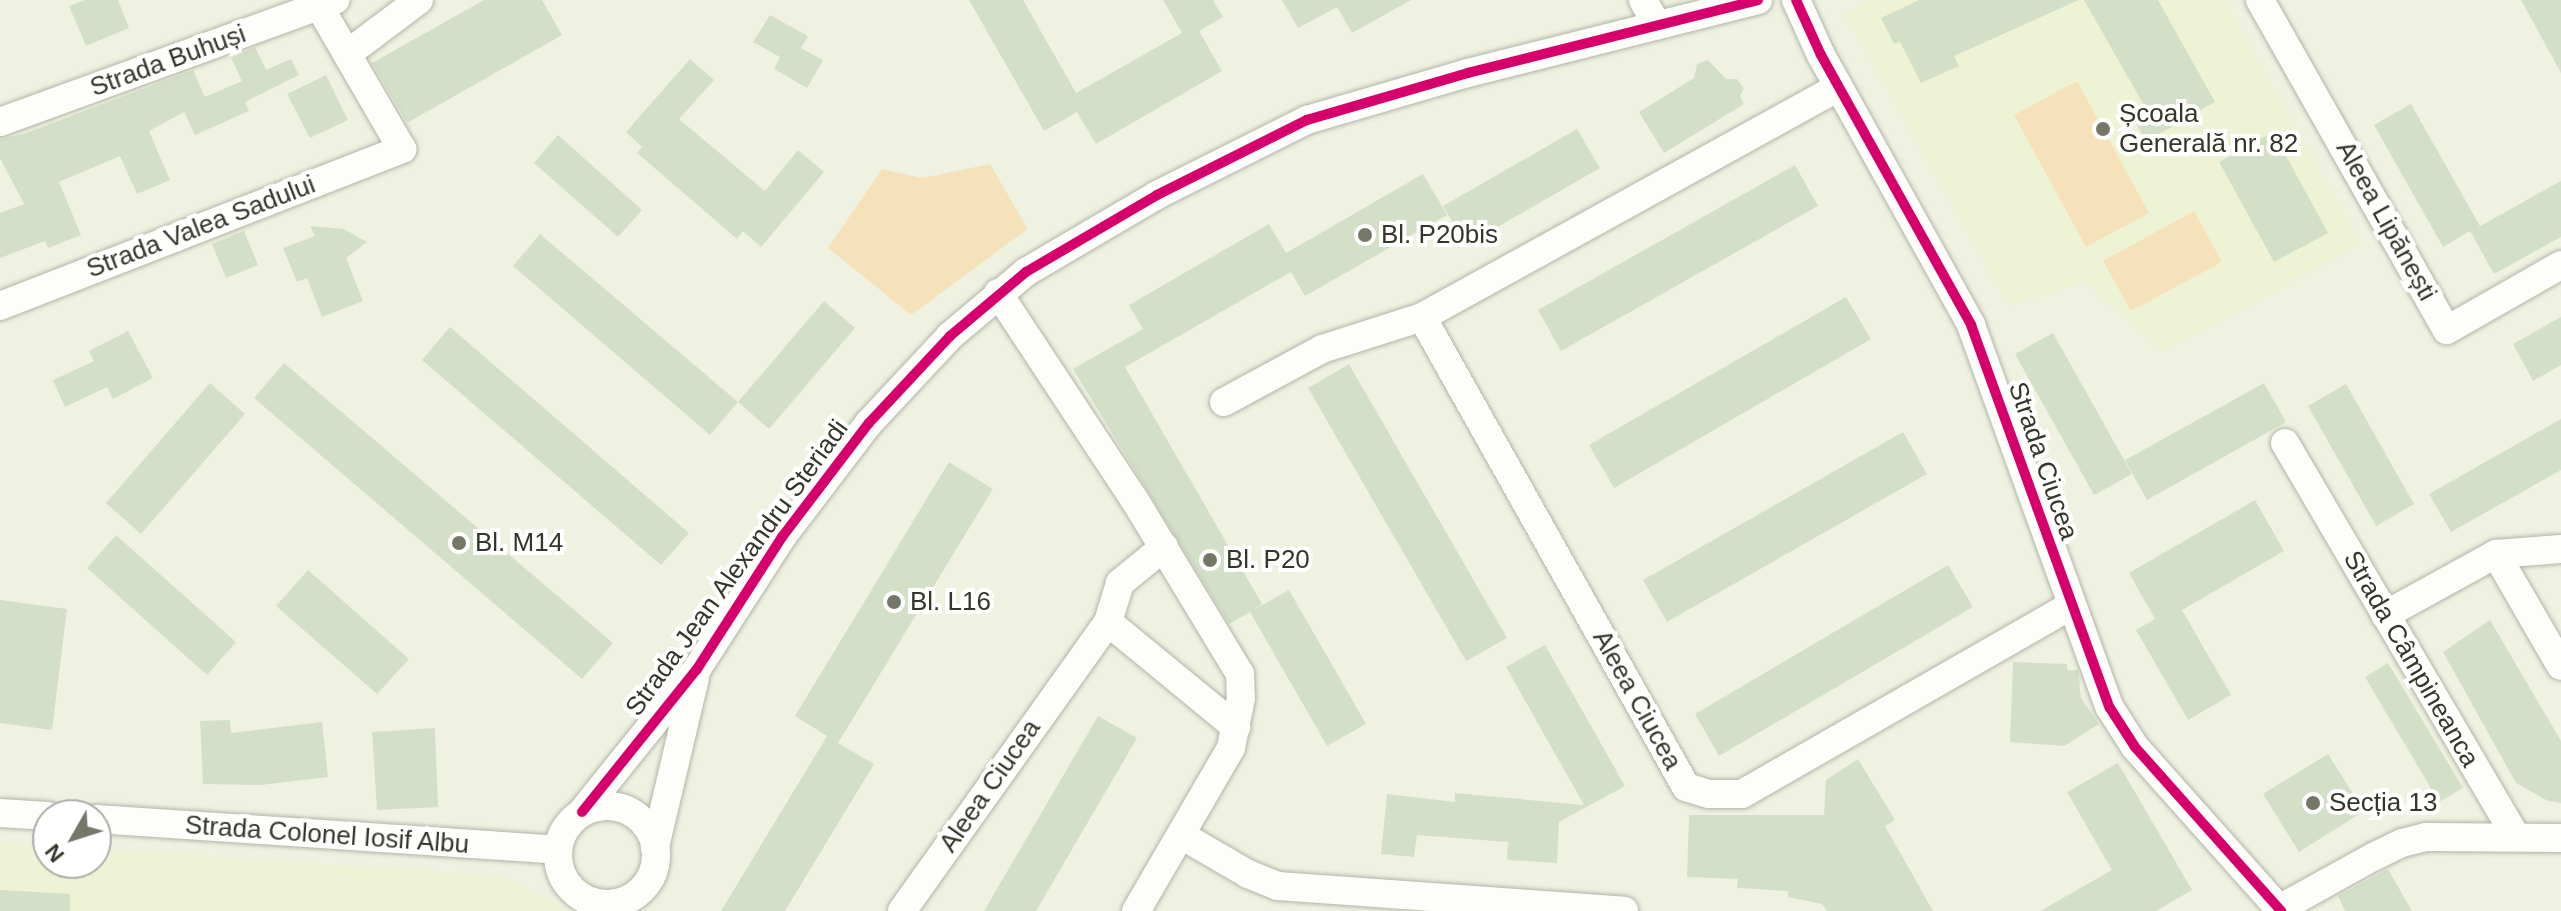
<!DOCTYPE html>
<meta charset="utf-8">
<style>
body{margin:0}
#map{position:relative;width:2561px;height:911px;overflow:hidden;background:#eff2e1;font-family:Arial,sans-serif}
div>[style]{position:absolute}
.built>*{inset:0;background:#edf3d4}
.green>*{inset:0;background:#f5e2ba}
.building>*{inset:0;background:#d4dfc8}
.roads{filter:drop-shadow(0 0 2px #b2b5a7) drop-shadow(0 0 2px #b2b5a7)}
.street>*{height:28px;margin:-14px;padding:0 14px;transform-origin:14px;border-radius:14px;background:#fdfdfa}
.street>.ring{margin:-14px;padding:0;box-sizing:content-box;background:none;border:28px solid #fdfdfa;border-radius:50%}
.cycleway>*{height:10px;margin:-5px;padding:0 5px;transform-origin:5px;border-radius:5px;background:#d6006c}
.dots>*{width:22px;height:22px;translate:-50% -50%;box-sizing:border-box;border:4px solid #fff;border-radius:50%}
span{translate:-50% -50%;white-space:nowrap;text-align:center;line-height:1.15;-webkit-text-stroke:8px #fff;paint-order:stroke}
.street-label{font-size:26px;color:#333629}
.poi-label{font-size:26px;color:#333629}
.left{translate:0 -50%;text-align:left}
.north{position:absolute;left:32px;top:799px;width:80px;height:80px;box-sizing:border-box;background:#fff;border:2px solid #adafa9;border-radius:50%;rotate:231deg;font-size:22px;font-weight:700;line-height:32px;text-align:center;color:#333629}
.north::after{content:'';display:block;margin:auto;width:28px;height:36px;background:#757869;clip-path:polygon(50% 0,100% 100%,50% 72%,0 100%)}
</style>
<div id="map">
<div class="built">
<div style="clip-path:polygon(1872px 0,2224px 0,2361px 244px,2164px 352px,2085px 282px,2009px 306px,1845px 14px)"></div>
<div style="clip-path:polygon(0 841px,48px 844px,48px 863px,96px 863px,96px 848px,502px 876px,568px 911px,0 911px)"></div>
</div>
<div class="green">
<div style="clip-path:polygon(2077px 81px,2149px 213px,2086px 247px,2014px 115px)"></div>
<div style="clip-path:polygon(990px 164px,1028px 229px,911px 315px,828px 248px,882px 169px,922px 178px)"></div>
<div style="clip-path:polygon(2194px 211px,2222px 262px,2131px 311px,2103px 261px)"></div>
</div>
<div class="building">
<div style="clip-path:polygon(85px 0,118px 0,129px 28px,86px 46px,69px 6px)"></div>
<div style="clip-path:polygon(484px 0,542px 0,562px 35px,407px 123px,372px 63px)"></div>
<div style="clip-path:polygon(969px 0,1023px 0,1076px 93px,1182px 33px,1163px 0,1213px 0,1223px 17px,1199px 31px,1222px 71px,1096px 144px,1077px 112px,1044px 131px)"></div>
<div style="clip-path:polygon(1282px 0,1411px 0,1352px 33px,1337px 7px,1298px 28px)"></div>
<div style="clip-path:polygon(1919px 0,2079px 0,1954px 56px,1959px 66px,1921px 83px,1900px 42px,1894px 44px,1881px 18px)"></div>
<div style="clip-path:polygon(2084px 0,2158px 0,2215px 102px,2147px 141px,2132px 118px,2146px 109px)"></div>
<div style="clip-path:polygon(2521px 0,2561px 0,2561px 73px)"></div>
<div style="clip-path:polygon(770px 15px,808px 36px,801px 48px,823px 60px,807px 88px,774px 69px,780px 57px,753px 42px)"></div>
<div style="clip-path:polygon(255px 47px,266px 70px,291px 59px,299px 75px,245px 102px,249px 111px,195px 135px,184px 112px,149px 131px,170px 180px,137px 194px,120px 156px,59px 182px,81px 235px,48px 248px,45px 241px,0 258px,0 213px,24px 204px,0 158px,0 139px,24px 134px,193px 70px,205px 97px,242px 81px,231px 58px)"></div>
<div style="clip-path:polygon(690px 59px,714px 80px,679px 119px,765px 191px,798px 150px,824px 172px,761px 247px,743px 231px,737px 239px,637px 153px,642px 147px,626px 132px)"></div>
<div style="clip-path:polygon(1708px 60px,1726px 79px,1737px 79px,1744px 89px,1740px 96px,1744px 104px,1664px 153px,1639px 112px,1694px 78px,1697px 64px)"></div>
<div style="clip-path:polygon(326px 75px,348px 120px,310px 138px,287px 94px)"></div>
<div style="clip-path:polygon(2411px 104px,2480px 226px,2475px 229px,2561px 181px,2561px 237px,2494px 274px,2470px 231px,2443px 247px,2374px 125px)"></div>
<div style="clip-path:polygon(1577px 129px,1600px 168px,1466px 245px,1443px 206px)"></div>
<div style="clip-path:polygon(2273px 132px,2328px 233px,2274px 262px,2219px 162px)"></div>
<div style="clip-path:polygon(558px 135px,642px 210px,618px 237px,534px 163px)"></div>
<div style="clip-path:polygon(1795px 165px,1818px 206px,1561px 351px,1538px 310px)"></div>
<div style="clip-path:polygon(1423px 174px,1447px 215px,1305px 296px,1291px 272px,1125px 367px,1262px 604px,1251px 611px,1289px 590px,1366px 724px,1327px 746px,1250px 612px,1229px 624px,1073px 369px,1143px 329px,1129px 305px,1269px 224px,1286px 253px)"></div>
<div style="clip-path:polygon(310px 226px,344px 229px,367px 242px,346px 258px,363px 301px,322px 317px,307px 278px,297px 282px,283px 248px,315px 236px)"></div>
<div style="clip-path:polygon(244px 231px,258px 265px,226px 278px,212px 244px)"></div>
<div style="clip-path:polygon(540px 234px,738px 402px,710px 435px,513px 266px)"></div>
<div style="clip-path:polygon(1846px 297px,1871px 339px,1614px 488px,1589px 445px)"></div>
<div style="clip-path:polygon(824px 301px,855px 328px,769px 429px,738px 402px)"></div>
<div style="clip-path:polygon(2561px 317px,2561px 365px,2533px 381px,2513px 344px)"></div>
<div style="clip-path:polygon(450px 327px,689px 533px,661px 565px,422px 360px)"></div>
<div style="clip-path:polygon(128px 331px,153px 378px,113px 399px,107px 387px,65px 407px,53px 380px,94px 361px,89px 351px)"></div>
<div style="clip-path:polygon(2053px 333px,2132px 474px,2094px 495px,2015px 354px)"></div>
<div style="clip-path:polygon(284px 363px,613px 643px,582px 679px,254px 398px)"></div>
<div style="clip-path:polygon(1349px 364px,1507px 638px,1466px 661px,1308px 388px)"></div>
<div style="clip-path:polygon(210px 383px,245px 414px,141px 534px,106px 503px)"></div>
<div style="clip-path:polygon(2264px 383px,2286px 422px,2147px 500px,2125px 460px)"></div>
<div style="clip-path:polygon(2346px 384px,2414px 504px,2376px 526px,2308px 406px)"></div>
<div style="clip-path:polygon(2561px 419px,2561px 470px,2451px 532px,2429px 494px)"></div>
<div style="clip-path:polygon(1903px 432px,1927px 474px,1667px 622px,1643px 580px)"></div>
<div style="clip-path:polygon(949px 462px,993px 489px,838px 743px,874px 764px,785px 911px,721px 911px,827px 736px,795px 716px)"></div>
<div style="clip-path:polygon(2255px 500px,2284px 551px,2182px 610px,2231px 695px,2188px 720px,2136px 630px,2155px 619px,2129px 573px)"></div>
<div style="clip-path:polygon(116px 535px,236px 642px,207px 675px,87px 568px)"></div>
<div style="clip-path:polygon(1948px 565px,1973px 607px,1719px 756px,1695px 714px)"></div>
<div style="clip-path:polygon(308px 570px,409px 659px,377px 694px,276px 606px)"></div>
<div style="clip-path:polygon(0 600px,67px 609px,52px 730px,0 723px)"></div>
<div style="clip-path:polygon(2490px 620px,2561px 741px,2561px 803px,2548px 801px,2516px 783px,2443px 652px)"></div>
<div style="clip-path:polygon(1545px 645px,1625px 786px,1559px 822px,1557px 863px,1507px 860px,1508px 842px,1417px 835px,1414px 857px,1381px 854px,1387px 794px,1455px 802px,1455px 793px,1584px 805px,1506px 667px)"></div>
<div style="clip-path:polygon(2013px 662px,2067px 664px,2067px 670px,2078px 670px,2081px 698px,2099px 724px,2064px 746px,2010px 742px)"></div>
<div style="clip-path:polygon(2388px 663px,2463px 788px,2439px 802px,2365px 677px)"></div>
<div style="clip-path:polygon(1098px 716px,1137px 738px,1036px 911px,984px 911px)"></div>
<div style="clip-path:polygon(230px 720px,231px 733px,322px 722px,328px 777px,261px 785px,203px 784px,200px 721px)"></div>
<div style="clip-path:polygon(435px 728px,438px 807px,377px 810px,372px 732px)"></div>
<div style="clip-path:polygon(2328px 754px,2364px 811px,2299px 852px,2263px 794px)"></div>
<div style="clip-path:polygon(1858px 759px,1895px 820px,1885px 826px,1933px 911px,1827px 911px,1822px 904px,1788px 897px,1788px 891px,1737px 888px,1738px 879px,1687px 877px,1689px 815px,1824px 815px,1826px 780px)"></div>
<div style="clip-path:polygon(2118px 763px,2192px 890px,2156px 911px,2040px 911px,2112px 870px,2067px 792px)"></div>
<div style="clip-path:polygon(2388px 869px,2412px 911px,2345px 911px,2338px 896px)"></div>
<div style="clip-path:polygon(0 890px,70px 894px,70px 911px,0 911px)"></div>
</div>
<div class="roads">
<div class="street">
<div style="left:1643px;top:0;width:29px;rotate:61deg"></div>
<div style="left:1796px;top:0;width:60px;rotate:65.6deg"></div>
<div style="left:1821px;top:55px;width:309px;rotate:60.9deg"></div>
<div style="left:1971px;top:325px;width:407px;rotate:70.1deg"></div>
<div style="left:2110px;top:708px;width:46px;rotate:57.3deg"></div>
<div style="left:2135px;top:747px;width:220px;rotate:48.3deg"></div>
<div style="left:2260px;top:0;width:379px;rotate:60.5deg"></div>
<div style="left:2447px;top:330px;width:131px;rotate:-29.7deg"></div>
<div style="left:347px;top:54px;width:90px;rotate:-36.9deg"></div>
<div style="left:0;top:122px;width:357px;rotate:-20deg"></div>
<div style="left:998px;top:293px;width:247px;rotate:56.6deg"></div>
<div style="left:1134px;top:499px;width:205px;rotate:58.8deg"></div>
<div style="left:1240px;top:674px;width:24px;rotate:88deg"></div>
<div style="left:1241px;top:698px;width:51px;rotate:101.3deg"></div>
<div style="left:1231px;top:748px;width:189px;rotate:120.2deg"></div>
<div style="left:0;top:306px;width:432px;rotate:-21.3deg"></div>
<div style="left:402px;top:149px;width:165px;rotate:-120.1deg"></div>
<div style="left:1422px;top:317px;width:539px;rotate:60.68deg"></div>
<div style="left:1686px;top:787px;width:24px;rotate:17deg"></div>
<div style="left:1709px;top:794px;width:33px"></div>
<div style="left:1742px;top:794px;width:378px;rotate:-29.8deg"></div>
<div style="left:1224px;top:402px;width:111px;rotate:-28.4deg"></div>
<div style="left:1322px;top:349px;width:105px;rotate:-17.7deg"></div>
<div style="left:1422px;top:317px;width:475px;rotate:-28.9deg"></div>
<div style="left:2285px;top:443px;width:454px;rotate:59.6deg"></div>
<div style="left:2496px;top:554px;width:129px;rotate:59.9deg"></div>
<div style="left:2385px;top:615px;width:127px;rotate:-28.8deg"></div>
<div style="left:2496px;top:554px;width:65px;rotate:-4.4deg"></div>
<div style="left:1108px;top:622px;width:166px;rotate:39.4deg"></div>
<div class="ring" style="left:558px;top:806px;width:70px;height:70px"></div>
<div style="left:582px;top:812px;width:184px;rotate:-51.2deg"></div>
<div style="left:697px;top:669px;width:157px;rotate:-57.2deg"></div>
<div style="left:782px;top:537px;width:143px;rotate:-52.7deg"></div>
<div style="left:869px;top:423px;width:119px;rotate:-47deg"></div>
<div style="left:950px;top:336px;width:99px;rotate:-40.1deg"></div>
<div style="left:1026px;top:272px;width:152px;rotate:-30.4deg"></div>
<div style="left:1157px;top:195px;width:168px;rotate:-26.6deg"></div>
<div style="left:1307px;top:120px;width:168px;rotate:-16.3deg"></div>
<div style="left:1468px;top:73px;width:299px;rotate:-14.1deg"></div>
<div style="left:0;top:813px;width:48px;rotate:3.6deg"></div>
<div style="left:96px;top:819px;width:463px;rotate:3.8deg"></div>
<div style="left:1181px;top:835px;width:78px;rotate:30.2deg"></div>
<div style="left:1248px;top:874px;width:32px;rotate:22deg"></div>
<div style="left:1278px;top:886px;width:347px;rotate:4.1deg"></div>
<div style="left:655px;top:847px;width:174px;rotate:-76.7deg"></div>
<div style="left:2279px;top:909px;width:107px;rotate:-29deg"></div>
<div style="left:2373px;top:857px;width:32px;rotate:-26deg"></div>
<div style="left:2402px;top:843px;width:25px;rotate:-14deg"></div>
<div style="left:2426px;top:837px;width:135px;rotate:0.4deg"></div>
<div style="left:902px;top:911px;width:355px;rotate:-54.5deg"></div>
<div style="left:1108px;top:622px;width:41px;rotate:-72.9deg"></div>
<div style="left:1120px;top:583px;width:57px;rotate:-39.3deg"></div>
</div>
</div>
<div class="cycleway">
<div style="left:1796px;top:0;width:60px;rotate:65.6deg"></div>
<div style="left:1821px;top:55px;width:309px;rotate:60.9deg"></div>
<div style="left:1971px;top:325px;width:407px;rotate:70.1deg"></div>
<div style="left:2110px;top:708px;width:46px;rotate:57.3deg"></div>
<div style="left:2135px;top:747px;width:220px;rotate:48.3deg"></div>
<div style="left:582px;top:812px;width:184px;rotate:-51.2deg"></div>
<div style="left:697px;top:669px;width:157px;rotate:-57.2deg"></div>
<div style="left:782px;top:537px;width:143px;rotate:-52.7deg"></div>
<div style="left:869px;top:423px;width:119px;rotate:-47deg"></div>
<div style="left:950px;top:336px;width:99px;rotate:-40.1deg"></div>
<div style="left:1026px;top:272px;width:152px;rotate:-30.4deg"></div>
<div style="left:1157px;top:195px;width:168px;rotate:-26.6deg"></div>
<div style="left:1307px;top:120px;width:168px;rotate:-16.3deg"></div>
<div style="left:1468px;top:73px;width:299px;rotate:-14.1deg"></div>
</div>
<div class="dots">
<div style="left:2103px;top:129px;background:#757869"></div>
<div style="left:1365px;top:235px;background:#757869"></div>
<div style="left:459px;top:543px;background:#757869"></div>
<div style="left:1210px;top:560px;background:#757869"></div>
<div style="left:894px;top:602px;background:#757869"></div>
<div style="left:2313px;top:803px;background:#757869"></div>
</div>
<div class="street-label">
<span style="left:168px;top:61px;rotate:-20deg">Strada Buhuși</span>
<span style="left:2386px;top:221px;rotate:61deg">Aleea Lipănești</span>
<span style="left:201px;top:227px;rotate:-21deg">Strada Valea Sadului</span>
<span style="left:2043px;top:461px;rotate:71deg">Strada Ciucea</span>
<span style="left:737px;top:568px;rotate:-54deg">Strada Jean Alexandru Steriadi</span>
<span style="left:2411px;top:659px;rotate:60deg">Strada Câmpineanca</span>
<span style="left:1637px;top:700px;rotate:61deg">Aleea Ciucea</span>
<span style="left:990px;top:786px;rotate:-55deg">Aleea Ciucea</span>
<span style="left:327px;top:835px;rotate:4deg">Strada Colonel Iosif Albu</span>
</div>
<div class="poi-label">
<span class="left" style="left:2119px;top:129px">Școala<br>Generală nr. 82</span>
<span class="left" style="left:1381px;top:235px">Bl. P20bis</span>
<span class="left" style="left:475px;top:543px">Bl. M14</span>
<span class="left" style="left:1226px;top:560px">Bl. P20</span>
<span class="left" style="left:910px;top:602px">Bl. L16</span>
<span class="left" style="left:2329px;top:803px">Secția 13</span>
</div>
<div class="north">N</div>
</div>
